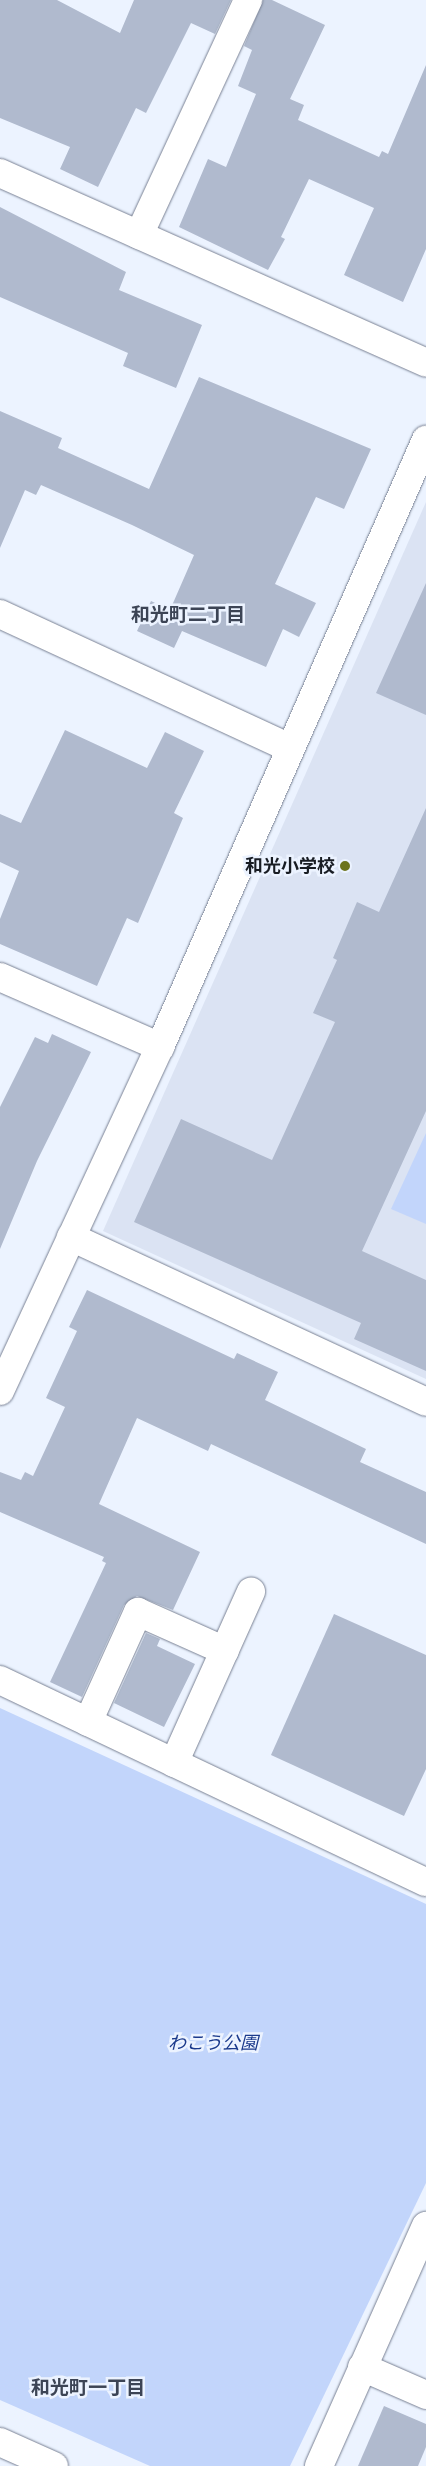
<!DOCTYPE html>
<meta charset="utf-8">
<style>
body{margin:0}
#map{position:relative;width:426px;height:2466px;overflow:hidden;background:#ecf3ff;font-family:Merriweather,"Noto Sans JP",serif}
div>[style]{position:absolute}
.built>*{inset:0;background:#dbe3f3}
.green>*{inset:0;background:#c2d5fb}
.building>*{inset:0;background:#b0bace}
.roads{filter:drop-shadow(0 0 1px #788093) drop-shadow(0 0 1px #788093)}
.minor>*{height:28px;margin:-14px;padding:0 14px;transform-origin:14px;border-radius:14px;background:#fff}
.dots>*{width:14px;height:14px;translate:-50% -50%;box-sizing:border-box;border:2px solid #ecf3ff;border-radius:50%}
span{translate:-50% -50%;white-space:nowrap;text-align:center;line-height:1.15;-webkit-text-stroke:5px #ecf3ff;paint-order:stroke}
.poi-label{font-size:18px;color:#181c23;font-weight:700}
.right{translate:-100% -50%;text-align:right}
.park-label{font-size:18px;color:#1b3a8c;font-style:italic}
.neighbourhood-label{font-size:19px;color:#3c4455;font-weight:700}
</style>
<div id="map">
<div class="built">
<div style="clip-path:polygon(426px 502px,426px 1379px,103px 1231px)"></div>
</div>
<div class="green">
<div style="clip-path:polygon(426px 1133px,426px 1224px,391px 1209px)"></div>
<div style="clip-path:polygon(0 1708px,426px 1904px,426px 2183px,290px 2466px,150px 2466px,0 2400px)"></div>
</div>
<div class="building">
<div style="clip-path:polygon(0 0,57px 0,120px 33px,134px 0,231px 0,215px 34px,191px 23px,146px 113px,136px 108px,98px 187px,60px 169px,70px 147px,0 118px)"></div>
<div style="clip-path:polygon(263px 0,272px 0,325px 25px,290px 99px,304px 105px,298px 120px,379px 157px,382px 151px,388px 154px,426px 65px,426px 249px,403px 302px,344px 275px,374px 208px,309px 179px,281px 237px,285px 239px,268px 270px,179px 227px,208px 159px,226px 167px,256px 94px,238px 86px,252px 50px,244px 46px)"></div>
<div style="clip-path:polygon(0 207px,126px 272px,119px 290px,202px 325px,176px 388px,123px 366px,128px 353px,0 297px)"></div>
<div style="clip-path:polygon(199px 377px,371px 449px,344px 509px,316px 497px,275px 584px,316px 603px,299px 637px,283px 629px,266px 667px,182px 631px,174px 648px,137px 631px,151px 601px,170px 610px,194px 555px,132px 525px,41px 485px,36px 495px,25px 490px,0 548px,0 411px,62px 438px,58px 448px,149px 489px)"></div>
<div style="clip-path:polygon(426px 583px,426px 715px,376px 693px)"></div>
<div style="clip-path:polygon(65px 730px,147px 768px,165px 732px,204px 751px,174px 813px,183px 818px,138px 923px,127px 918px,97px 986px,0 944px,0 919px,19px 871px,0 862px,0 814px,21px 823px)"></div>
<div style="clip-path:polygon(426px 808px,426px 1111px,362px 1251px,426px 1280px,426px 1371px,354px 1339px,361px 1323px,134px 1222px,181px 1119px,272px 1160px,335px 1022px,313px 1013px,337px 960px,333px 958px,357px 902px,379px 912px)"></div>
<div style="clip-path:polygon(52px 1034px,91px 1052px,37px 1161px,0 1249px,0 1107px,35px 1037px,48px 1043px)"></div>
<div style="clip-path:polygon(87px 1290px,234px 1359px,237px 1353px,278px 1372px,265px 1400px,366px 1449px,360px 1462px,426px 1492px,426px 1544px,211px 1444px,208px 1451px,137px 1418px,99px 1504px,200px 1552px,173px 1610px,137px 1596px,124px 1605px,82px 1697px,50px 1682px,106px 1563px,102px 1561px,104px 1557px,0 1512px,0 1472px,21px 1480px,25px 1472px,33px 1476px,65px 1407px,46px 1398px,77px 1331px,69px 1327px)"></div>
<div style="clip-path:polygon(334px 1614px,426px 1655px,426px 1769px,404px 1816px,271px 1755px)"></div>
<div style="clip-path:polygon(146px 1633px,160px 1639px,157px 1646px,195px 1664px,164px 1727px,114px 1703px)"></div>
<div style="clip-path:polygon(384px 2406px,426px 2424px,426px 2447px,418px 2466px,358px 2466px)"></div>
</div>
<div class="roads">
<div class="minor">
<div style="left:0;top:173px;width:466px;rotate:24deg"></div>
<div style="left:139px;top:235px;width:259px;rotate:-65.1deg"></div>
<div style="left:0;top:614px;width:319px;rotate:24.8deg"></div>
<div style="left:0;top:977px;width:175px;rotate:23.6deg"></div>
<div style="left:71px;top:1237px;width:391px;rotate:24.9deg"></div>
<div style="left:0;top:1391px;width:379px;rotate:-65.1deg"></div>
<div style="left:160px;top:1047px;width:663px;rotate:-66.34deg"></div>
<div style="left:0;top:1680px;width:471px;rotate:25.4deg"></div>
<div style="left:88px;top:1722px;width:121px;rotate:-65.6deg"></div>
<div style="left:138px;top:1612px;width:95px;rotate:24.1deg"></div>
<div style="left:174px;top:1763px;width:188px;rotate:-65.8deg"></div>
<div style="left:362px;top:2367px;width:70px;rotate:23.6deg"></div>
<div style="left:0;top:2442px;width:59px;rotate:24deg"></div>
<div style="left:319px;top:2466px;width:263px;rotate:-66deg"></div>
</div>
</div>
<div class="dots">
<div style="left:345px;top:866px;background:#6c741d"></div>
</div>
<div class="poi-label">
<span class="right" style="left:335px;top:866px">和光小学校</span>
</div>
<div class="park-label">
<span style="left:213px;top:2043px">わこう公園</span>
</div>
<div class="neighbourhood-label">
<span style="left:188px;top:615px">和光町二丁目</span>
<span style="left:88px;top:2388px">和光町一丁目</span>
</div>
</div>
